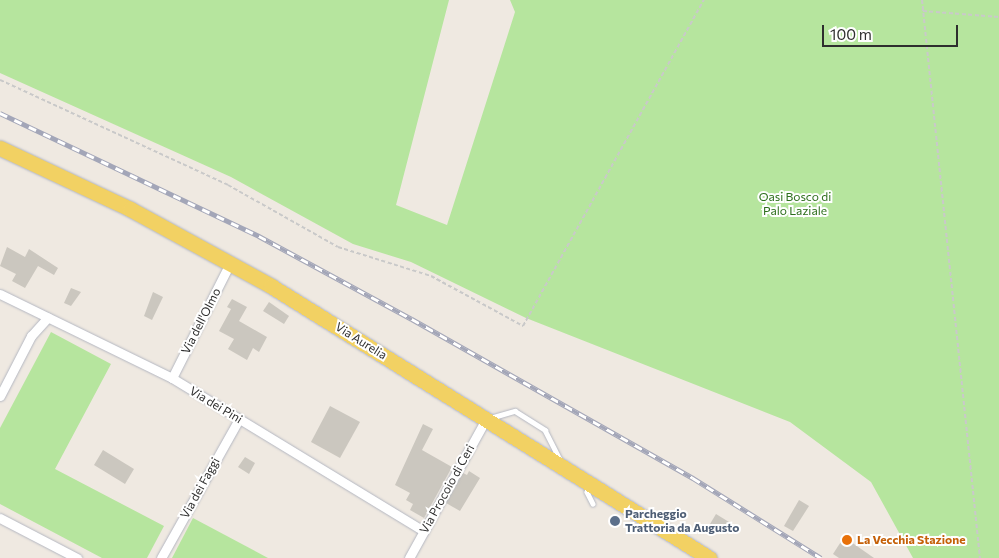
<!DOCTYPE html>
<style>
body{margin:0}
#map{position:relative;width:999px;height:558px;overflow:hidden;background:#efe9e1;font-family:Commissioner,sans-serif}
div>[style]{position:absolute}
.green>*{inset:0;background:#b6e59e}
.building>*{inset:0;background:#cbc7bf}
.path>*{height:2px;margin-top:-1px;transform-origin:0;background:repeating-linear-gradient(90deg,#c9c9c9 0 4px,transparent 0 6.5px)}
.roads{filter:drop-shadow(0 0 1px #b4b7c1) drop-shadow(0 0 1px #b4b7c1)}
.lane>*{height:4.5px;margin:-2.25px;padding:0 2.25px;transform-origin:2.25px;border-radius:2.25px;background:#fff}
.street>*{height:9px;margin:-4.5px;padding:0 4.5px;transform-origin:4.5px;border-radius:4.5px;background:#fff}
.primary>*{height:15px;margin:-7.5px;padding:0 7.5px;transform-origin:7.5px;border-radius:7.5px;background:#f2d163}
.rail>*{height:4.5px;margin-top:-2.25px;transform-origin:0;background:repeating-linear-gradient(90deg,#fff 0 8px,#a3a6b8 0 16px);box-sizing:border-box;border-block:1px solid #a3a6b8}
.dots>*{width:14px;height:14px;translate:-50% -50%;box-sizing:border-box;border:2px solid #fff;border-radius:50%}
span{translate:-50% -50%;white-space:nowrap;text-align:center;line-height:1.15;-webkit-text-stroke:4px #fff;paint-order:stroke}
.park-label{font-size:12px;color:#2c6e1b}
.street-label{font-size:12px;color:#2e2e2e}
.service-label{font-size:12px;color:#4e5e75;font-weight:700}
.left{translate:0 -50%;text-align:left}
.food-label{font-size:12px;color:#c56008;font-weight:700}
.scale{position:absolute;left:822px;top:25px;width:136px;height:22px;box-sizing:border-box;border:2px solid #2e2e2e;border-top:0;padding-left:6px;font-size:15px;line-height:18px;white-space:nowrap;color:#2e2e2e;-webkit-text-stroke:4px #fff;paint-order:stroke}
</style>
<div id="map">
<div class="green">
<div style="clip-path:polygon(0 0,449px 0,396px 205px,447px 225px,515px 12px,510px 0,999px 0,999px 558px,913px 558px,871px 482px,790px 422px,526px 318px,411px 262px,353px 244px,231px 177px,0 73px)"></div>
<div style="clip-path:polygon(51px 332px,111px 364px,55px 469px,164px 526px,147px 558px,102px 558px,0 504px,0 428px)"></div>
<div style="clip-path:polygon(193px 518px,268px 558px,172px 558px)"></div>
</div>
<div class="building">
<div style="clip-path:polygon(7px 247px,25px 257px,29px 249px,58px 268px,54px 275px,38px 266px,25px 288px,12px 281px,16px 274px,0 266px)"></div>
<div style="clip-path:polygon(71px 288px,81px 292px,71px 306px,64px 303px)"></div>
<div style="clip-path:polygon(153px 292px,163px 297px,152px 320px,144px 316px)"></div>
<div style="clip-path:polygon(232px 299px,247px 307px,239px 321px,267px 337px,259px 352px,253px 348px,247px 360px,228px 349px,234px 339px,219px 331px,231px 309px,227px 307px)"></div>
<div style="clip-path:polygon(269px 302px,289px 316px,284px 324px,263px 311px)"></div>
<div style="clip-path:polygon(330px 406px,360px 422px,340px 458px,311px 442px)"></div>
<div style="clip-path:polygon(423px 424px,433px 429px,422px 450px,452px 467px,424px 518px,410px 510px,413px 504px,406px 500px,410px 493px,395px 485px)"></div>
<div style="clip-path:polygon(103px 450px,134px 469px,125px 484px,94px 465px)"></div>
<div style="clip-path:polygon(245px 457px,255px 463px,249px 474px,238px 467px)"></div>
<div style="clip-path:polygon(469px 471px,480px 478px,460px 511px,446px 503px,463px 473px,467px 475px)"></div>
<div style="clip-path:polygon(799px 500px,809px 506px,793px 531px,784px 526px)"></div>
<div style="clip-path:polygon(716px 514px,729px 522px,724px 532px,710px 524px)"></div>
<div style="clip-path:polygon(844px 537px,874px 558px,839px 558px,833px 554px)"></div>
</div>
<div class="path">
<div style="left:922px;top:0;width:561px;rotate:84.07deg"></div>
<div style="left:923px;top:11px;width:76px;rotate:4.5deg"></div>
<div style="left:0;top:80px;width:251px;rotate:24.7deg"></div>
<div style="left:228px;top:185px;width:126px;rotate:29.4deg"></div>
<div style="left:338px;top:247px;width:97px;rotate:17.3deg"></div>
<div style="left:431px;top:276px;width:105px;rotate:28.5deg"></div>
<div style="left:523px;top:326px;width:373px;rotate:-61deg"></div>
</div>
<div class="roads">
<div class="lane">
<div style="left:490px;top:418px;width:26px;rotate:-16deg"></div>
<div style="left:515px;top:411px;width:36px;rotate:32deg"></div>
<div style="left:545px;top:430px;width:34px;rotate:63deg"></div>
<div style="left:589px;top:487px;width:5px;rotate:112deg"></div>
<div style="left:587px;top:492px;width:13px;rotate:63deg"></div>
</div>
<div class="street">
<div style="left:0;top:294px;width:191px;rotate:26deg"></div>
<div style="left:172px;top:378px;width:295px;rotate:31.3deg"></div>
<div style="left:172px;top:378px;width:129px;rotate:-63.2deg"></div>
<div style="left:0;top:396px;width:68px;rotate:-62.7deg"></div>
<div style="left:31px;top:336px;width:25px;rotate:-48deg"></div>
<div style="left:0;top:518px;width:87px;rotate:27.5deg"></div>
<div style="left:161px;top:558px;width:159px;rotate:-60.7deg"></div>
<div style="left:409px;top:558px;width:159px;rotate:-61deg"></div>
</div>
<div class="primary">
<div style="left:0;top:148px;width:144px;rotate:25.1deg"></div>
<div style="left:130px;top:209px;width:161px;rotate:28.6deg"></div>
<div style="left:271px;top:286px;width:516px;rotate:31.84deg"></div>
</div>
</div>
<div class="rail">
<div style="left:0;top:113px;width:287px;rotate:25.4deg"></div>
<div style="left:259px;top:236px;width:174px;rotate:28.5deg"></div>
<div style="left:412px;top:319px;width:323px;rotate:29.5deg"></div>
<div style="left:693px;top:478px;width:151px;rotate:32deg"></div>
</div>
<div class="dots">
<div style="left:615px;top:521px;background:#5c6f8a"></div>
<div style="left:847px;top:540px;background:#e8710a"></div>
</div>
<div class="park-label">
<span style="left:795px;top:204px">Oasi Bosco di<br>Palo Laziale</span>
</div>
<div class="street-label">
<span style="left:201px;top:321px;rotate:-63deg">Via dell'Olmo</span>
<span style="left:361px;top:341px;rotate:32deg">Via Aurelia</span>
<span style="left:216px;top:405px;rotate:31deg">Via dei Pini</span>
<span style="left:200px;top:488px;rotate:-61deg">Via dei Faggi</span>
<span style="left:447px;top:489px;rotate:-61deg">Via Procoio di Ceri</span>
</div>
<div class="service-label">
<span class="left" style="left:625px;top:521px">Parcheggio<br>Trattoria da Augusto</span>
</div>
<div class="food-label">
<span class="left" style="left:857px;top:540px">La Vecchia Stazione</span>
</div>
<div class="scale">100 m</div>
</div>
